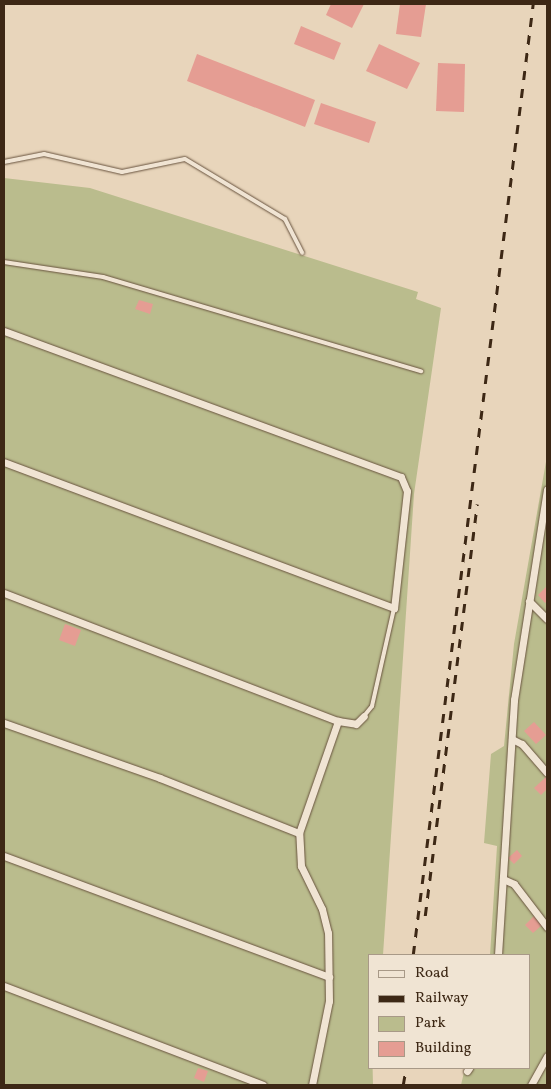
<!DOCTYPE html>
<style>
body{margin:0}
#map{position:relative;width:551px;height:1089px;overflow:hidden;background:#e8d5bb;font-family:Vollkorn,serif}
div>[style]{position:absolute}
.green>*{inset:0;background:#babc8d}
.building>*{inset:0;background:#e59d93}
.roads{filter:drop-shadow(0 0 1px #68533e) drop-shadow(0 0 1px #68533e)}
.service>*{height:4px;margin:-2px;padding:0 2px;transform-origin:2px;border-radius:2px;background:#f0e4d3}
.minor>*{height:7px;margin:-3.5px;padding:0 3.5px;transform-origin:3.5px;border-radius:3.5px;background:#f0e4d3}
.rail>*{height:2.5px;margin-top:-1.25px;transform-origin:0;background:repeating-linear-gradient(90deg,#3d2815 0 9px,transparent 0 18px)}
span{translate:-50% -50%;white-space:nowrap;text-align:center;line-height:1.15;-webkit-text-stroke:5px #f0e4d3;paint-order:stroke}
.frame{position:absolute;inset:0;border:5px solid #3d2815;pointer-events:none}
.legend{position:absolute;left:368px;top:954px;width:162px;height:115px;box-sizing:border-box;background:#f0e4d3;border:1px solid #a89987;margin:0;padding:6px 9px;list-style:none;font-size:15px;color:#3d2815}
.legend li{display:flex;align-items:center;gap:10px;height:25px}
.legend b{width:25px;border:1px solid #a89987}
</style>
<div id="map">
<div class="green">
<div style="clip-path:polygon(4px 178px,90px 188px,418px 292px,416px 299px,441px 308px,414px 494px,383px 955px,370px 955px,373px 1085px,4px 1085px)"></div>
<div style="clip-path:polygon(547px 456px,547px 1085px,461px 1085px,465px 1068px,530px 1068px,530px 955px,490px 955px,497px 846px,484px 843px,491px 754px,504px 746px,514px 644px)"></div>
</div>
<div class="building">
<div style="clip-path:polygon(331px 4px,364px 4px,352px 28px,326px 15px)"></div>
<div style="clip-path:polygon(400px 4px,426px 4px,421px 37px,396px 34px)"></div>
<div style="clip-path:polygon(301px 26px,341px 43px,334px 60px,294px 44px)"></div>
<div style="clip-path:polygon(379px 44px,420px 63px,407px 89px,366px 71px)"></div>
<div style="clip-path:polygon(197px 54px,315px 100px,305px 127px,187px 81px)"></div>
<div style="clip-path:polygon(438px 63px,465px 64px,464px 112px,436px 111px)"></div>
<div style="clip-path:polygon(321px 103px,376px 122px,369px 143px,314px 124px)"></div>
<div style="clip-path:polygon(139px 300px,153px 304px,150px 314px,135px 309px)"></div>
<div style="clip-path:polygon(547px 586px,547px 601px,545px 603px,538px 595px)"></div>
<div style="clip-path:polygon(65px 624px,81px 630px,75px 646px,59px 640px)"></div>
<div style="clip-path:polygon(534px 722px,546px 735px,536px 744px,524px 731px)"></div>
<div style="clip-path:polygon(547px 776px,547px 789px,541px 795px,534px 788px)"></div>
<div style="clip-path:polygon(517px 850px,522px 856px,514px 864px,508px 858px)"></div>
<div style="clip-path:polygon(534px 916px,542px 925px,533px 933px,525px 925px)"></div>
<div style="clip-path:polygon(198px 1068px,208px 1071px,204px 1082px,194px 1078px)"></div>
</div>
<div class="roads">
<div class="service">
<div style="left:4px;top:162px;width:41px;rotate:-11.3deg"></div>
<div style="left:44px;top:154px;width:80px;rotate:13deg"></div>
<div style="left:122px;top:172px;width:64px;rotate:-11.7deg"></div>
<div style="left:185px;top:159px;width:117px;rotate:31deg"></div>
<div style="left:285px;top:219px;width:38px;rotate:63deg"></div>
<div style="left:4px;top:262px;width:100px;rotate:8.6deg"></div>
<div style="left:103px;top:277px;width:332px;rotate:16.5deg"></div>
<div style="left:364px;top:716px;width:13px;rotate:-51deg"></div>
<div style="left:372px;top:706px;width:100px;rotate:-77.3deg"></div>
</div>
<div class="minor">
<div style="left:4px;top:331px;width:423px;rotate:20.2deg"></div>
<div style="left:401px;top:477px;width:15px;rotate:67deg"></div>
<div style="left:407px;top:491px;width:118px;rotate:96.3deg"></div>
<div style="left:394px;top:608px;width:416px;rotate:-159.5deg"></div>
<div style="left:4px;top:593px;width:358px;rotate:21deg"></div>
<div style="left:338px;top:721px;width:18px;rotate:9deg"></div>
<div style="left:356px;top:724px;width:11px;rotate:-45deg"></div>
<div style="left:529px;top:601px;width:25px;rotate:45deg"></div>
<div style="left:4px;top:723px;width:165px;rotate:19.4deg"></div>
<div style="left:160px;top:778px;width:149px;rotate:21.6deg"></div>
<div style="left:512px;top:739px;width:11px;rotate:27deg"></div>
<div style="left:522px;top:744px;width:38px;rotate:49deg"></div>
<div style="left:4px;top:856px;width:347px;rotate:20.4deg"></div>
<div style="left:503px;top:879px;width:12px;rotate:24deg"></div>
<div style="left:514px;top:884px;width:54px;rotate:52.5deg"></div>
<div style="left:498px;top:955px;width:256px;rotate:-86.4deg"></div>
<div style="left:514px;top:700px;width:213px;rotate:-81.1deg"></div>
<div style="left:4px;top:986px;width:277px;rotate:20.9deg"></div>
<div style="left:467px;top:1071px;width:4px;rotate:-56deg"></div>
<div style="left:312px;top:1085px;width:86px;rotate:-78.6deg"></div>
<div style="left:329px;top:1001px;width:68px;rotate:-90.8deg"></div>
<div style="left:328px;top:933px;width:25px;rotate:-104deg"></div>
<div style="left:322px;top:909px;width:48px;rotate:-116deg"></div>
<div style="left:301px;top:866px;width:33px;rotate:-93deg"></div>
<div style="left:299px;top:833px;width:119px;rotate:-70.8deg"></div>
<div style="left:531px;top:1085px;width:33px;rotate:-61deg"></div>
</div>
</div>
<div class="rail">
<div style="left:425px;top:916px;width:415px;rotate:-82.8deg"></div>
<div style="left:413px;top:955px;width:959px;rotate:-82.81deg"></div>
<div style="left:403px;top:1085px;width:17px;rotate:-80deg"></div>
</div>
<div class="frame"></div>
<ul class="legend">
<li><b style="height:6px;background:#f0e4d3"></b>Road</li>
<li><b style="height:6px;background:#3d2815"></b>Railway</li>
<li><b style="height:14px;background:#babc8d"></b>Park</li>
<li><b style="height:14px;background:#e59d93"></b>Building</li>
</ul>
</div>
